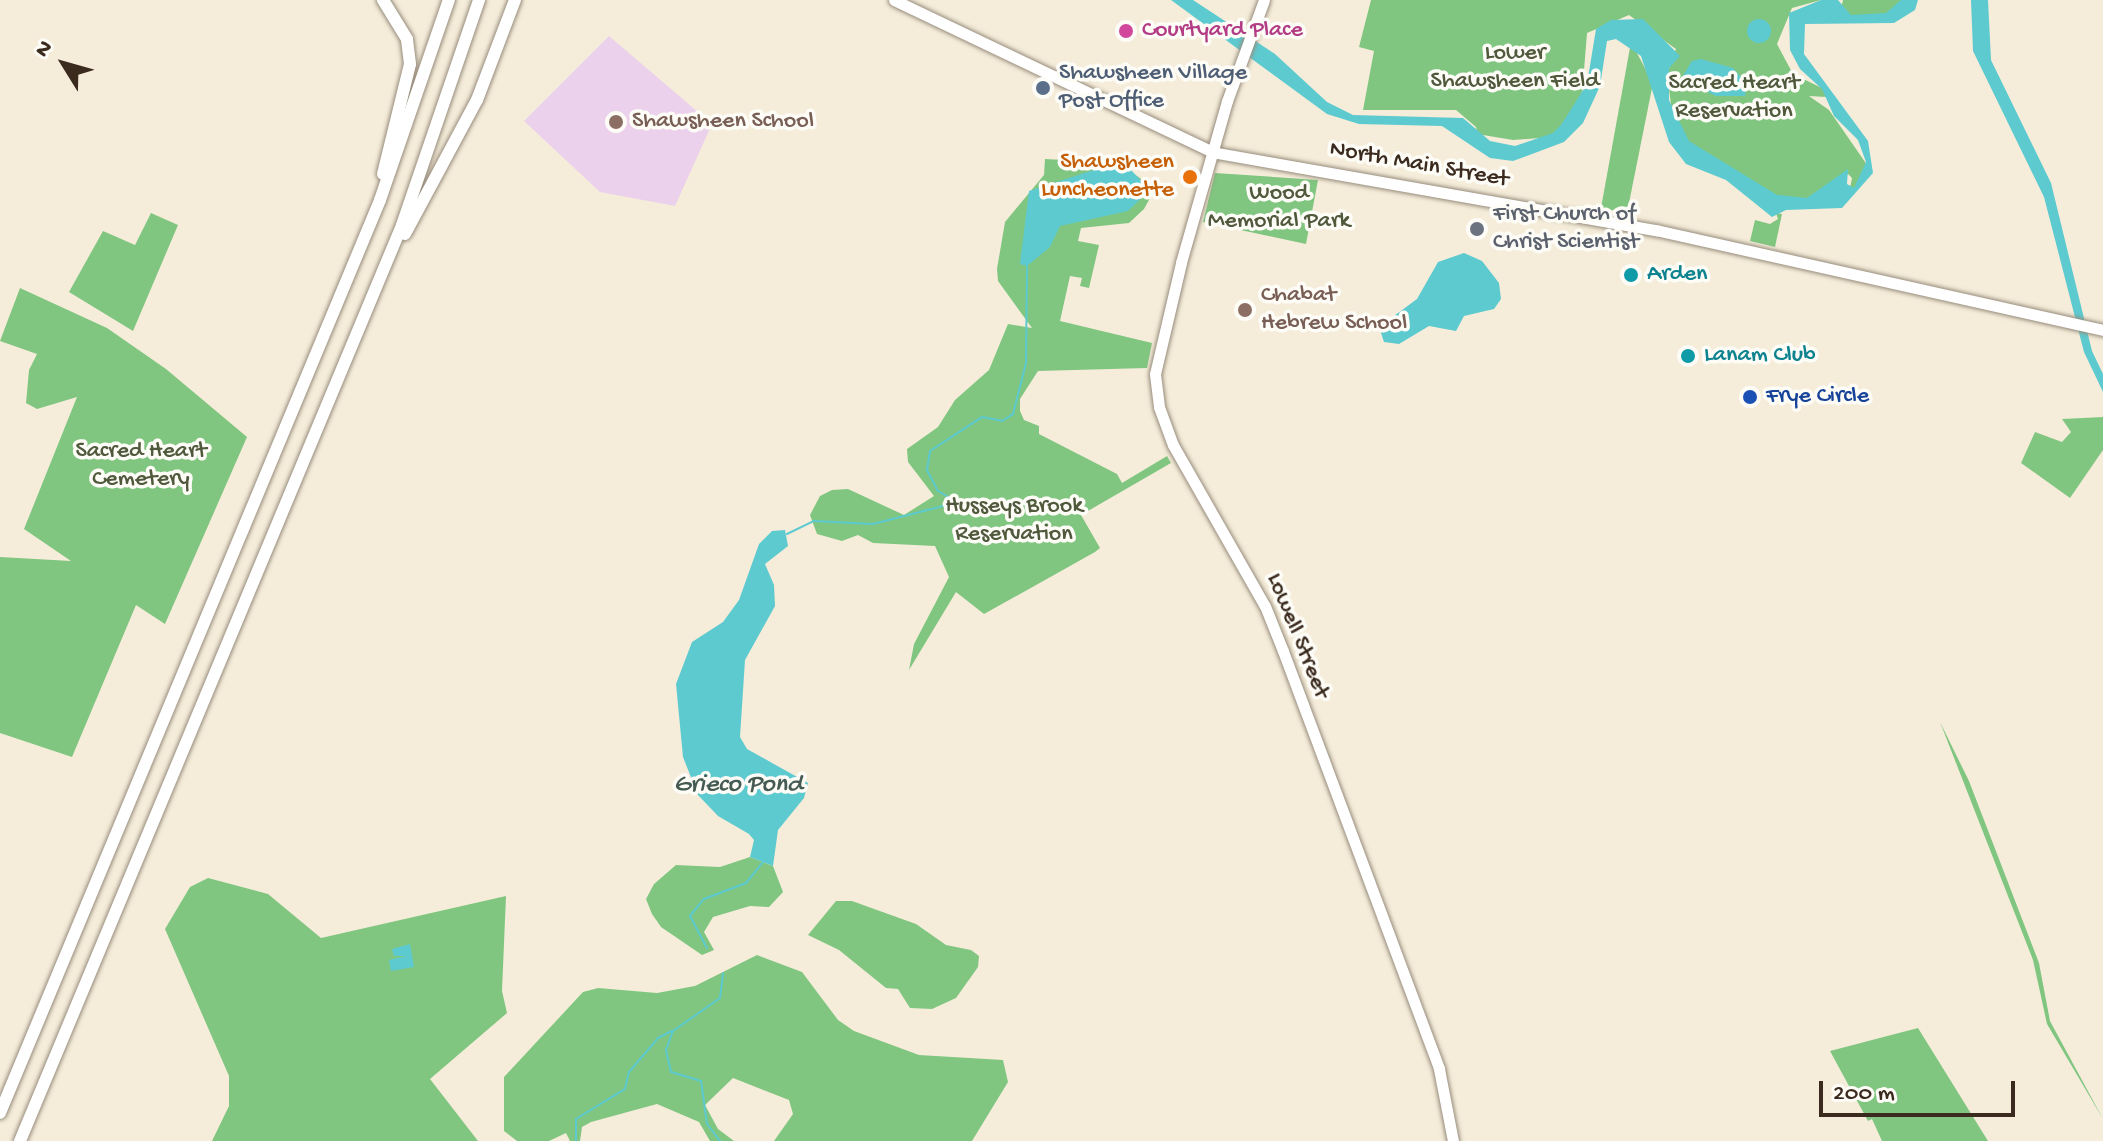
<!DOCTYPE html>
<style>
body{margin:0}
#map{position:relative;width:2103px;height:1141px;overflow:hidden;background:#f5edda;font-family:"Gochi Hand",sans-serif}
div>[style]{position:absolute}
.built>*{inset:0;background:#ebd1eb}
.green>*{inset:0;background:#80c681}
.water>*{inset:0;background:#5dcad0}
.round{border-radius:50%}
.stream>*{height:2px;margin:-1px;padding:0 1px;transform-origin:1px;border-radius:1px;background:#5dcad0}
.roads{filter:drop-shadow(0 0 2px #988c7c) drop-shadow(0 0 2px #988c7c)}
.major>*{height:11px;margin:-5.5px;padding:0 5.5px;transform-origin:5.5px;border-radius:5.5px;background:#fff}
.highway>*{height:12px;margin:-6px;padding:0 6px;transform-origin:6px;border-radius:6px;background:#fff}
.dots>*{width:22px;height:22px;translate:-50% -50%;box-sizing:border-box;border:4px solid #fdfcf7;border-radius:50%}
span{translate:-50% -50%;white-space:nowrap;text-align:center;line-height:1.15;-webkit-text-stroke:7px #fdfcf7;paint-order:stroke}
.hotel-label{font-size:24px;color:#b23c85}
.left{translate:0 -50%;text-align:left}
.park-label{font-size:24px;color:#50593c}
.service-label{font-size:24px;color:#4e5e75}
.education-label{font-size:24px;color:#785e54}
.food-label{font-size:24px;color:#c56008}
.right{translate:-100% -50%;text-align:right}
.street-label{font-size:24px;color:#3b2a1e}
.worship-label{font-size:24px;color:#5b616d}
.culture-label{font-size:24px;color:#0d838f}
.transit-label{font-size:24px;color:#164399}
.water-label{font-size:26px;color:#455a53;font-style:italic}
.north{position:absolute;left:24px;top:24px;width:80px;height:80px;-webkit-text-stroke:6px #fdfcf7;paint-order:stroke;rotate:307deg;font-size:22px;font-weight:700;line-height:32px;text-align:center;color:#3b2a1e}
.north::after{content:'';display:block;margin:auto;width:28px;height:36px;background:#3b2a1e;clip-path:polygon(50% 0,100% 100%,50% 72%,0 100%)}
.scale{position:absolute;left:1819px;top:1081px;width:196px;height:36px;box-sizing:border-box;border:4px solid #3b2a1e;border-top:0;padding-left:10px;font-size:24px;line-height:28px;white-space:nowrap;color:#3b2a1e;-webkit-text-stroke:6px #fdfcf7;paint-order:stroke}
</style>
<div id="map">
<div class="built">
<div style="clip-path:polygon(609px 36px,712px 124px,675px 206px,600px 192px,524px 121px)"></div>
</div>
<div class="green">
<div style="clip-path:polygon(1371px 0,1821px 0,1792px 8px,1777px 44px,1793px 74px,1824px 89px,1826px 97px,1809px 96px,1829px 110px,1872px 172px,1849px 193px,1852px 178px,1848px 174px,1818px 206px,1766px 193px,1688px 145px,1672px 112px,1667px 74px,1676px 49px,1629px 15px,1587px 33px,1582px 95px,1553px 137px,1513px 140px,1477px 134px,1476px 127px,1456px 110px,1363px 110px,1374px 51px,1359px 47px)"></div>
<div style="clip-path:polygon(1843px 0,1905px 0,1878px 19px,1840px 14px)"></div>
<div style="clip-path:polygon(1631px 42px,1653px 83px,1627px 213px,1601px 208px)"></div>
<div style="clip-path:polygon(1045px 159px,1119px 163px,1155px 189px,1144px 209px,1129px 223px,1081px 228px,1078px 241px,1099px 245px,1089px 288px,1080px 286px,1082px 278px,1070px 276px,1060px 321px,1152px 343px,1147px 368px,1038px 371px,1020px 399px,1020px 411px,1024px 420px,1039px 426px,1039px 434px,1117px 474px,1122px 483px,1167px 456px,1171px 463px,1081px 515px,1100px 548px,1095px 552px,984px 614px,956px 592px,909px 670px,914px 644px,949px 577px,935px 546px,873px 543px,858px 535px,842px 541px,817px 534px,810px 515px,820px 496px,832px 490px,848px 489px,904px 515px,934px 496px,908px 462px,907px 449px,938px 427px,955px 400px,989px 370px,1008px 324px,1032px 328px,998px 281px,997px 269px,1005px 222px,1044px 175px)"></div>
<div style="clip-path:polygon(1215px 173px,1318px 180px,1306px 244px,1203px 222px)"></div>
<div style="clip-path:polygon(151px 213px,178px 225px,133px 331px,69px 292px,103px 231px,135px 245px)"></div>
<div style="clip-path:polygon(1776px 213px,1782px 214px,1775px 247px,1750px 241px,1755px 220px,1770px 224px,1778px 219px)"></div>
<div style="clip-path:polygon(20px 288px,107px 328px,166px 369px,247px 437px,165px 624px,136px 605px,72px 757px,0 733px,0 557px,71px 561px,24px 529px,77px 397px,37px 409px,26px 403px,29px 370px,37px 354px,0 341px)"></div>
<div style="clip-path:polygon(2103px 417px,2103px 450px,2070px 498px,2021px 463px,2035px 432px,2062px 442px,2071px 432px,2062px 419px)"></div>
<div style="clip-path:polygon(1940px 722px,1969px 781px,2039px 963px,2050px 1021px,2103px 1119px,2047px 1024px,2033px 960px)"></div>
<div style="clip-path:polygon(750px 857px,773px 866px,783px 892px,769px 907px,750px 906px,713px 917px,704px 932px,714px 950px,702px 955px,661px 927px,652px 914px,646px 899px,654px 884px,676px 865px,720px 867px)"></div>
<div style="clip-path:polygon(208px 878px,268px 894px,321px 938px,506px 896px,502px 991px,507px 1013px,430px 1079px,478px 1141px,212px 1141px,229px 1106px,229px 1076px,165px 929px,190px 887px)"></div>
<div style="clip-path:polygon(836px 901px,852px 901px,916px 924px,946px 945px,971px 950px,979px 956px,978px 967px,956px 998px,932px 1009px,910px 1008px,898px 989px,886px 988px,839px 950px,808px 935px)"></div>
<div style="clip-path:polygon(757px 955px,802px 972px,838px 1020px,854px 1031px,919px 1055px,1003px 1060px,1008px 1082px,972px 1141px,774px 1141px,793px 1114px,789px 1100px,733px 1078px,705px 1105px,718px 1129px,734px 1141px,710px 1141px,699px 1122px,657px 1104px,591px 1122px,582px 1127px,580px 1141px,570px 1141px,566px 1133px,549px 1141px,517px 1141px,504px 1131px,504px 1077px,583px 992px,598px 988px,657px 993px,695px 986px)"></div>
<div style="clip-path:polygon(1918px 1028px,1988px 1141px,1882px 1141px,1872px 1119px,1868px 1121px,1830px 1051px)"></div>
</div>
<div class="water">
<div style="clip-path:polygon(1171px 0,1193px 0,1275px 54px,1327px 102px,1353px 115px,1463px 118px,1490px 141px,1515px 146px,1553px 133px,1561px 125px,1587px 84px,1596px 29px,1611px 20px,1643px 19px,1680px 56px,1669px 68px,1669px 100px,1689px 141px,1777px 195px,1807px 198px,1848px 169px,1847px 184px,1854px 188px,1866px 162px,1858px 140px,1834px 116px,1822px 89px,1800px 69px,1790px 50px,1789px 13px,1821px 0,1838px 0,1851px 15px,1886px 13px,1901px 0,1918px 0,1915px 10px,1894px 23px,1805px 24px,1804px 54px,1868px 141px,1873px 173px,1842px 208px,1786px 210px,1772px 217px,1726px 180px,1686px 164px,1669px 142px,1641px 56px,1616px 39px,1607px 41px,1600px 86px,1583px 123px,1564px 142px,1513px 161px,1490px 158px,1442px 126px,1359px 124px,1327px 114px)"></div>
<div style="clip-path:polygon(1971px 0,1988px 0,1991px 60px,2051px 183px,2092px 351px,2103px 374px,2103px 392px,2084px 352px,2044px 197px,1973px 51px)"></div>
<div class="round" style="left:1747px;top:19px;width:24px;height:24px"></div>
<div style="clip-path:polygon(1701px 59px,1733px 68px,1747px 84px,1745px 96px,1716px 96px,1681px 79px,1692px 61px)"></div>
<div style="clip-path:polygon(1106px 166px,1129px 168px,1150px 190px,1128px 211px,1060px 226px,1050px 247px,1027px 266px,1020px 264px,1029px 191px)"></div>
<div style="clip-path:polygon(1464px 253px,1482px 261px,1499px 283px,1501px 299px,1494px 309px,1464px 316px,1456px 331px,1429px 326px,1399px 344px,1384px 342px,1379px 327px,1417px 299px,1438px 262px)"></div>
<div style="clip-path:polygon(785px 530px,788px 546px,765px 564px,774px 585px,775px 606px,745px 660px,740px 737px,747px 749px,808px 783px,804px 798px,778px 830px,773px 866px,750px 857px,754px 840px,749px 834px,718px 816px,698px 795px,683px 757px,676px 684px,692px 642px,723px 622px,739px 600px,759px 544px,772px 531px)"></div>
<div style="clip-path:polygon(410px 944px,414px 967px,391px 971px,389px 960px,406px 956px,394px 956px,392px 949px)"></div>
</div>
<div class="stream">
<div style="left:787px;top:534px;width:30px;rotate:-26deg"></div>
<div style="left:814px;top:521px;width:59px;rotate:2.9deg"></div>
<div style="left:873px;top:524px;width:72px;rotate:-14.4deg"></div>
<div style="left:943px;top:506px;width:11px;rotate:-49deg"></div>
<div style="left:950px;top:498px;width:14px;rotate:-150deg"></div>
<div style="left:938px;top:491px;width:24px;rotate:-118deg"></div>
<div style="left:927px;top:470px;width:19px;rotate:-81deg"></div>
<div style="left:930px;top:451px;width:62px;rotate:-33.2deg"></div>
<div style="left:982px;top:417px;width:20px;rotate:11deg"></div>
<div style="left:1002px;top:421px;width:13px;rotate:-32deg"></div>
<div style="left:1013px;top:414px;width:53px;rotate:-75.7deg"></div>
<div style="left:1026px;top:363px;width:97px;rotate:-89.4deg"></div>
<div style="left:707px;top:948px;width:36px;rotate:-118deg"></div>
<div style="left:690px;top:916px;width:22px;rotate:-51deg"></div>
<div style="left:704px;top:899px;width:45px;rotate:-20.9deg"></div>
<div style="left:746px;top:883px;width:27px;rotate:-51deg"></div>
<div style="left:576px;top:1141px;width:22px;rotate:-90deg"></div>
<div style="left:576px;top:1119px;width:57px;rotate:-31.5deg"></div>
<div style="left:625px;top:1089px;width:17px;rotate:-77deg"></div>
<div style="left:629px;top:1072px;width:45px;rotate:-49.5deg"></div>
<div style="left:658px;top:1038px;width:16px;rotate:-27deg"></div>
<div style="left:720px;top:1141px;width:21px;rotate:-127deg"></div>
<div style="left:707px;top:1124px;width:43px;rotate:-97.9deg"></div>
<div style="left:701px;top:1081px;width:31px;rotate:-163deg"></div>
<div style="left:671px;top:1072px;width:23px;rotate:-103deg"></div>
<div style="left:666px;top:1050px;width:20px;rotate:-70deg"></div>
<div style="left:673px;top:1031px;width:57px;rotate:-35.1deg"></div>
<div style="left:720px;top:998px;width:25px;rotate:-83deg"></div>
</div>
<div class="roads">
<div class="major">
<div style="left:894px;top:0;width:352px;rotate:25.5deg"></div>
<div style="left:1212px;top:152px;width:451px;rotate:10deg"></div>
<div style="left:1656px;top:230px;width:458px;rotate:12.6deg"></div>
<div style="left:1264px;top:0;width:108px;rotate:110.1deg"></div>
<div style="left:1227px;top:101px;width:168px;rotate:105.9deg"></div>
<div style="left:1181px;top:263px;width:114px;rotate:103.2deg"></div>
<div style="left:1155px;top:374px;width:33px;rotate:83deg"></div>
<div style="left:1159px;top:407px;width:40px;rotate:69.8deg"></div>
<div style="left:1173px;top:445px;width:185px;rotate:60.3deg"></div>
<div style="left:1265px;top:606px;width:48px;rotate:68.2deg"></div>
<div style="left:1283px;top:651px;width:446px;rotate:69.5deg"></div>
<div style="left:1439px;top:1069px;width:73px;rotate:79deg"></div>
</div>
<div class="highway">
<div style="left:383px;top:174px;width:113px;rotate:-76.2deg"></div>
<div style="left:410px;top:64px;width:25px;rotate:-97deg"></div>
<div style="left:407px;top:39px;width:46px;rotate:-121.6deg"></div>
<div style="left:405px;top:234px;width:152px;rotate:-61.8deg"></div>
<div style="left:477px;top:100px;width:107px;rotate:-69.2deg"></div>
<div style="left:0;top:1113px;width:989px;rotate:-67.4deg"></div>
<div style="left:380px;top:200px;width:212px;rotate:-71deg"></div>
<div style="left:20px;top:1141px;width:992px;rotate:-67.36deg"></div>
<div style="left:402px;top:225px;width:238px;rotate:-71.1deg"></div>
</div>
</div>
<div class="dots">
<div style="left:1126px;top:31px;background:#d1479c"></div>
<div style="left:1043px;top:88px;background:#5c6f8a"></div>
<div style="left:616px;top:122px;background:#8d6e63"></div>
<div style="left:1190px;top:177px;background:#e8710a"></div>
<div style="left:1477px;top:229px;background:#6b7280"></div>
<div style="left:1631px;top:275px;background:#0f9aa8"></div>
<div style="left:1245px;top:310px;background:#8d6e63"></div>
<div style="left:1688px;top:356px;background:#0f9aa8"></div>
<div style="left:1750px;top:397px;background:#1a4fb4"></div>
</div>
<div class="hotel-label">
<span class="left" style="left:1142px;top:31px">Courtyard Place</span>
</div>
<div class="park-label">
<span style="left:1515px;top:68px">Lower<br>Shawsheen Field</span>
<span style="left:1734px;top:98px">Sacred Heart<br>Reservation</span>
<span style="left:1279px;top:208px">Wood<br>Memorial Park</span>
<span style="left:141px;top:466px">Sacred Heart<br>Cemetery</span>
<span style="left:1014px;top:521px">Husseys Brook<br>Reservation</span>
</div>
<div class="service-label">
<span class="left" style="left:1059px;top:88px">Shawsheen Village<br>Post Office</span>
</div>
<div class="education-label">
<span class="left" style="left:632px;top:122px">Shawsheen School</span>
<span class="left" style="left:1261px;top:310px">Chabat<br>Hebrew School</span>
</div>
<div class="food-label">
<span class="right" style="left:1174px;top:177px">Shawsheen<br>Luncheonette</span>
</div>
<div class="street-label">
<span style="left:1419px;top:165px;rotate:10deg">North Main Street</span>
<span style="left:1297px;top:636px;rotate:68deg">Lowell Street</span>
</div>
<div class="worship-label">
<span class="left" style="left:1493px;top:229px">First Church of<br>Christ Scientist</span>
</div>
<div class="culture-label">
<span class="left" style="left:1647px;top:275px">Arden</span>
<span class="left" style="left:1704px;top:356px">Lanam Club</span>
</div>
<div class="transit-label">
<span class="left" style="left:1766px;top:397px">Frye Circle</span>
</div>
<div class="water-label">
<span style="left:738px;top:786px">Grieco Pond</span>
</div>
<div class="north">N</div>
<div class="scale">200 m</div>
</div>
